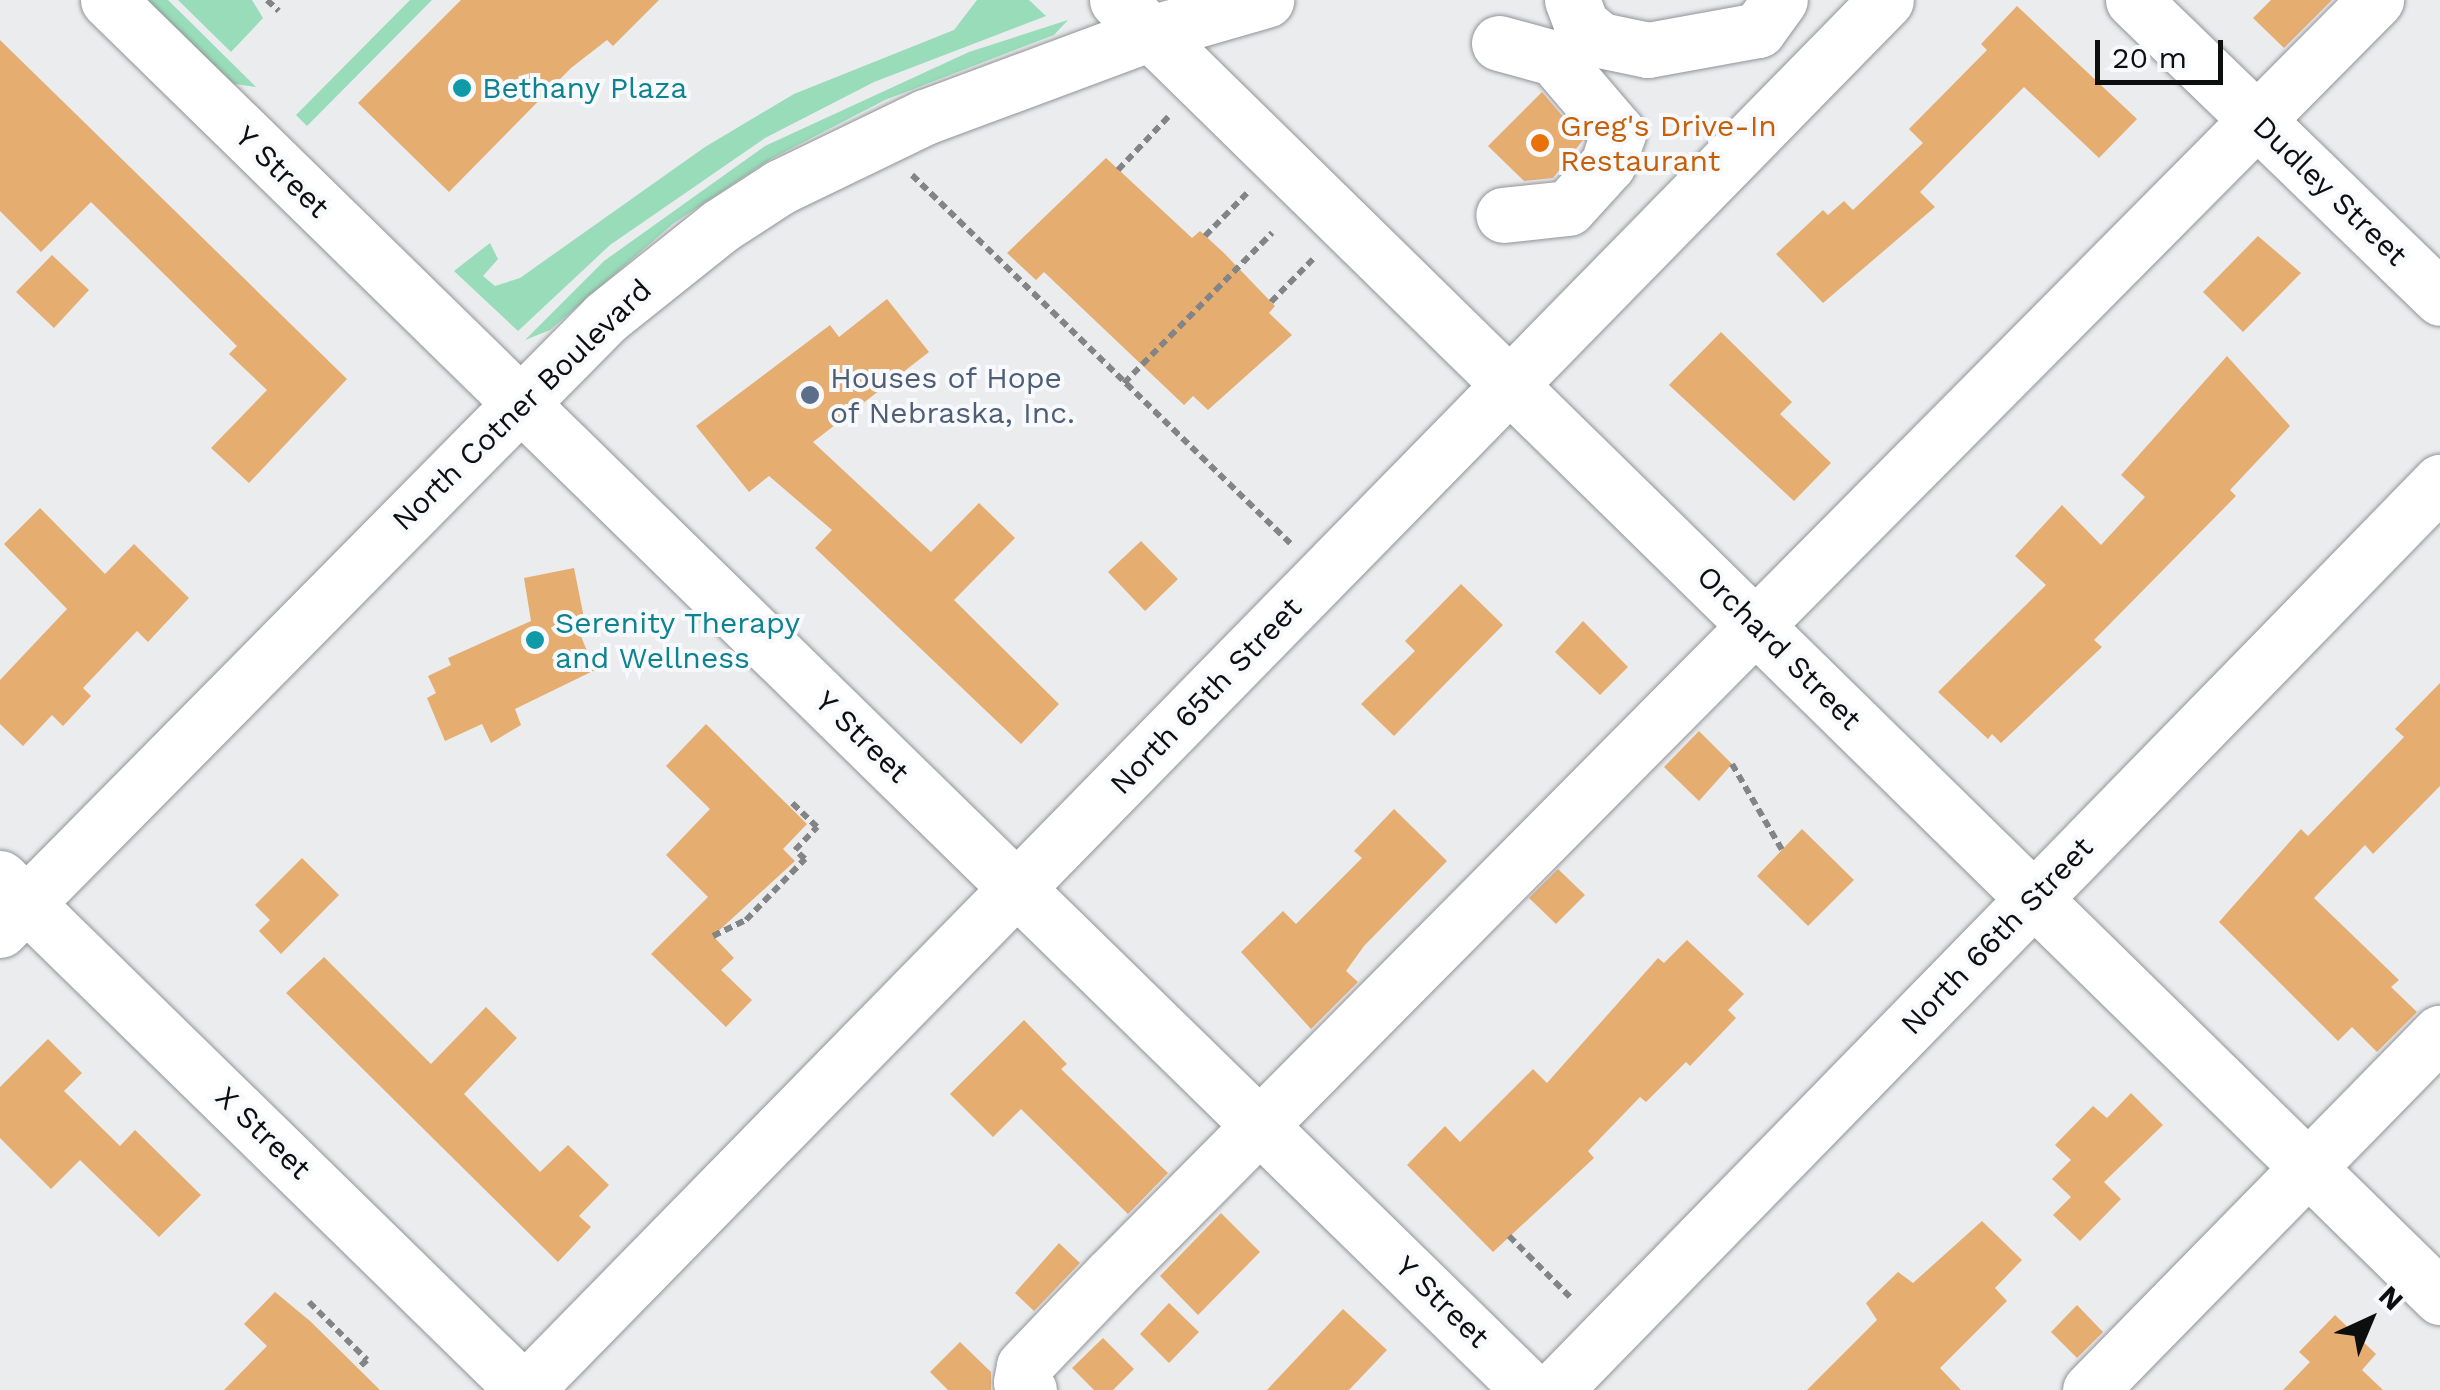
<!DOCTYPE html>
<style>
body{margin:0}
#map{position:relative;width:2440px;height:1390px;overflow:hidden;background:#eaecee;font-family:"Work Sans",sans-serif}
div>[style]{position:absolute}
.green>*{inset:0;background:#98dcba}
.building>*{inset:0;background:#e6ad71}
.path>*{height:6px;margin-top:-3px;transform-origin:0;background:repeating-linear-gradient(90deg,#828485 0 8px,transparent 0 13px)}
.roads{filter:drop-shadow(0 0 2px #929396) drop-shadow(0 0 2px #929396)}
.minor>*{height:55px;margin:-27.5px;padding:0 27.5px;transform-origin:27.5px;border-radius:27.5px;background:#fff}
.major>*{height:55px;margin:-27.5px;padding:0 27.5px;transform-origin:27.5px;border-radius:27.5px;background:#fff}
.dots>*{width:28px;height:28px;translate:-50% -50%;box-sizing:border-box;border:5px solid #f8f9fc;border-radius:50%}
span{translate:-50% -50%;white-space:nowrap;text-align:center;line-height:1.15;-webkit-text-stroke:8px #f8f9fc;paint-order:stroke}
.culture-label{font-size:30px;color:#0d838f}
.left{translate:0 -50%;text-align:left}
.food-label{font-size:30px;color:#c56008}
.street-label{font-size:30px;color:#0d0e0e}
.service-label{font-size:30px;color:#4e5e75}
.north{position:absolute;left:2320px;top:1270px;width:100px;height:100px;-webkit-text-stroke:8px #f8f9fc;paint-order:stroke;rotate:44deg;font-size:28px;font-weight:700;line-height:40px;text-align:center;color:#0d0e0e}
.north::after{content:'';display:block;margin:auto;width:35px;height:45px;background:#0d0e0e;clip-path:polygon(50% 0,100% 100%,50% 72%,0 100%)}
.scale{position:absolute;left:2095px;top:40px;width:128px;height:45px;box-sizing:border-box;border:5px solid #0d0e0e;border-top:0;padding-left:12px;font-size:30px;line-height:35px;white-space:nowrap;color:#0d0e0e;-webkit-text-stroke:8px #f8f9fc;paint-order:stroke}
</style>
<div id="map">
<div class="green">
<div style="clip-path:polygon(144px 0,168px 0,256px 87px,228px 83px)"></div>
<div style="clip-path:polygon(178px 0,252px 0,263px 18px,231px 52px)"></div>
<div style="clip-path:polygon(410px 0,432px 0,307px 126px,296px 115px)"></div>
<div style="clip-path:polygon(977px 0,1029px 0,1046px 16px,874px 82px,765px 138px,610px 245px,518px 331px,454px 271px,490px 243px,498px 259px,483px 276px,495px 286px,520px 278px,705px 147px,794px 94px,954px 30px)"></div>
<div style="clip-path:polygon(1068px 20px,1054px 35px,885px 100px,771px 159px,674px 223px,550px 330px,525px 340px,604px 261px,765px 146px,969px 52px)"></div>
</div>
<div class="building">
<div style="clip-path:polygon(461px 0,659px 0,613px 46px,607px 40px,571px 68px,449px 192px,358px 103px)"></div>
<div style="clip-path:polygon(2271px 0,2332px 0,2284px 48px,2253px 18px)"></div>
<div style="clip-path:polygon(2017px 6px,2137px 119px,2099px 158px,2024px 87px,1920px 192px,1935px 207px,1823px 303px,1776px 254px,1823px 210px,1828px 215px,1844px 201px,1853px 210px,1923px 143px,1909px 129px,1987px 50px,1981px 44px)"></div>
<div style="clip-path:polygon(0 40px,347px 379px,249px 483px,211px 448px,267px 390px,229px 354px,237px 346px,91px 202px,41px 252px,0 211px)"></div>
<div style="clip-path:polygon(1542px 92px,1583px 140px,1553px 178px,1524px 181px,1488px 146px)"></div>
<div style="clip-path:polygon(1106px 158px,1192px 238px,1200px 231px,1224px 253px,1275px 306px,1269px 313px,1292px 335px,1208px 410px,1193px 396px,1184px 405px,1044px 272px,1036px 280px,1007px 253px)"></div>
<div style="clip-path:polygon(2258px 236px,2301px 273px,2243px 332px,2203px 292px)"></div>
<div style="clip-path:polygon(52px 255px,89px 290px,54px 328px,16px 292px)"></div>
<div style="clip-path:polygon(887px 299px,929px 352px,813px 442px,931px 552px,979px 503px,1015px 538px,954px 600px,1059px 704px,1021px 744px,815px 548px,832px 530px,769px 476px,749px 492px,696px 426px,830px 325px,839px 337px)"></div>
<div style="clip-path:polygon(1721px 332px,1792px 402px,1780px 414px,1831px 463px,1794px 501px,1669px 385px)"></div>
<div style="clip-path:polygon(2227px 356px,2290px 426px,2230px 490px,2236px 496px,2094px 640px,2102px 647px,2001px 743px,1992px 734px,1988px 739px,1938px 692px,2046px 585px,2015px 556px,2062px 505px,2101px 545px,2145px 497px,2121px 475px)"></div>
<div style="clip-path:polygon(40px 508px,105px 574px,134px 544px,189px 598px,148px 642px,137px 631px,83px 688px,91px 696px,63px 726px,52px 715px,23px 746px,0 724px,0 680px,67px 609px,4px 544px)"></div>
<div style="clip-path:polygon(1141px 541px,1178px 579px,1145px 611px,1108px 572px)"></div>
<div style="clip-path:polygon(574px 568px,584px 618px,575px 622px,595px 670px,515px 709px,521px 725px,491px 743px,482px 724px,445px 741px,427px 698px,436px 693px,428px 676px,451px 665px,448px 658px,531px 621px,524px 578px)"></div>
<div style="clip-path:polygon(1461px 584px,1503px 625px,1394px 736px,1361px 704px,1415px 651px,1405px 641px)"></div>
<div style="clip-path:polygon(1583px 621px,1628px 667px,1600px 695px,1555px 652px)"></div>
<div style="clip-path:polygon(2440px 683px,2440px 786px,2373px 854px,2365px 845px,2314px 898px,2399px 980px,2391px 987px,2417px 1012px,2377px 1052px,2352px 1027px,2338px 1041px,2219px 922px,2301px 829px,2308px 836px,2404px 737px,2395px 729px)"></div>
<div style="clip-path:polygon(706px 724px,807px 824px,783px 849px,795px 861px,713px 936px,734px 958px,721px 970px,752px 1000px,726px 1027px,651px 954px,708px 897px,666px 855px,710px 809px,666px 766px)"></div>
<div style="clip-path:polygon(1699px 731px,1732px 764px,1699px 801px,1664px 767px)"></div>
<div style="clip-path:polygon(1394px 809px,1447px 861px,1364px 946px,1346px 971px,1358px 982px,1311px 1029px,1241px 952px,1283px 911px,1296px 924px,1362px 858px,1354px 851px)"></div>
<div style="clip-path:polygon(1802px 829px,1854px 880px,1808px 926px,1757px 876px)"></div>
<div style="clip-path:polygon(302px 858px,339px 895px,281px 954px,259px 931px,270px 920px,255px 905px)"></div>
<div style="clip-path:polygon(1558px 869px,1585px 895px,1556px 924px,1529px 898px)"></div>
<div style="clip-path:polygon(1687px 940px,1744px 994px,1728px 1010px,1736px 1018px,1690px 1066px,1686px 1062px,1646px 1102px,1640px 1097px,1588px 1151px,1594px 1158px,1493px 1252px,1407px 1165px,1445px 1126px,1460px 1142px,1533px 1069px,1547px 1083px,1658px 958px,1664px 963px)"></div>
<div style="clip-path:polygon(324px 957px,431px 1064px,486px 1007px,517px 1038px,464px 1094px,540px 1172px,568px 1145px,609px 1185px,579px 1216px,591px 1227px,558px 1262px,286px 993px)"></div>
<div style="clip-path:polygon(1024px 1020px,1067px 1064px,1061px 1069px,1168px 1173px,1128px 1214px,1021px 1109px,993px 1137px,950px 1094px)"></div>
<div style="clip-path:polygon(48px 1039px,82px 1073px,64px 1091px,120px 1146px,135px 1130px,201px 1195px,159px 1237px,80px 1160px,51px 1189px,0 1138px,0 1087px)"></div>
<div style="clip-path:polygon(2131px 1093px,2163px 1125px,2104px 1182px,2121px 1199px,2080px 1241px,2053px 1215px,2071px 1197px,2052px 1179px,2071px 1160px,2055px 1145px,2093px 1106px,2107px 1118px)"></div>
<div style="clip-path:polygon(1221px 1213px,1260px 1252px,1198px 1315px,1160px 1276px)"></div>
<div style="clip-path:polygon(1982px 1221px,2022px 1260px,1995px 1288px,2007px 1301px,1940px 1368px,1961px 1390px,1807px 1390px,1877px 1320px,1866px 1303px,1898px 1272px,1913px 1283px)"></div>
<div style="clip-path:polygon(1059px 1243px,1080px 1263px,1034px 1311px,1015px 1293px)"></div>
<div style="clip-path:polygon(275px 1292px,310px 1321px,380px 1390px,224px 1390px,267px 1346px,244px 1324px)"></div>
<div style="clip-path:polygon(1169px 1303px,1199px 1332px,1169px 1363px,1140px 1334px)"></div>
<div style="clip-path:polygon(2077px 1305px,2103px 1332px,2077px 1358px,2051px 1332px)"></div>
<div style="clip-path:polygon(1343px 1309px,1387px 1350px,1349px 1390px,1267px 1390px)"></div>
<div style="clip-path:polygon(2335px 1315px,2376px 1354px,2362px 1370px,2383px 1390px,2283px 1390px,2310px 1362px,2299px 1352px)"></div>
<div style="clip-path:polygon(1103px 1338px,1134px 1369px,1113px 1390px,1094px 1390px,1072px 1368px)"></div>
<div style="clip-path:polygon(960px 1342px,991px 1372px,991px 1390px,948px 1390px,930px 1372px)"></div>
</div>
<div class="path">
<div style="left:267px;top:0;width:16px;rotate:43deg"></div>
<div style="left:1118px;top:170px;width:76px;rotate:-46.6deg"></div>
<div style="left:912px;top:175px;width:528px;rotate:44.23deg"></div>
<div style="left:1205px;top:236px;width:63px;rotate:-45.6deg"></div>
<div style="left:1271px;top:302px;width:63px;rotate:-45.6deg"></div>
<div style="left:1124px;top:383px;width:211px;rotate:-45.4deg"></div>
<div style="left:1732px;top:764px;width:99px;rotate:59.8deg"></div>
<div style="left:713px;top:936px;width:37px;rotate:-26deg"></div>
<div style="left:746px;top:920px;width:85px;rotate:-46deg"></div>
<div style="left:805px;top:859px;width:13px;rotate:-138deg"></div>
<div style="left:795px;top:850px;width:32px;rotate:-46deg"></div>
<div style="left:817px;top:827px;width:35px;rotate:-136deg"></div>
<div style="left:1509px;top:1236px;width:88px;rotate:45deg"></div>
<div style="left:309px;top:1302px;width:82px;rotate:45deg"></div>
<div style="left:367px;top:1360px;width:12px;rotate:138deg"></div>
</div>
<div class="roads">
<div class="minor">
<div style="left:108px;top:0;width:1989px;rotate:44.35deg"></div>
<div style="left:1117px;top:0;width:1853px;rotate:44.43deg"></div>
<div style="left:1572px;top:0;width:26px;rotate:69deg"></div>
<div style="left:1581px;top:24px;width:25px;rotate:40deg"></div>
<div style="left:1600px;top:40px;width:49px;rotate:11.8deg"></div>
<div style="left:1648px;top:50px;width:112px;rotate:-10.3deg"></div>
<div style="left:1758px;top:30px;width:37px;rotate:-54deg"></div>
<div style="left:2133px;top:0;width:428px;rotate:44.1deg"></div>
<div style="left:1499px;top:43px;width:57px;rotate:15.3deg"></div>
<div style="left:1554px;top:58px;width:99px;rotate:49.5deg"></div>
<div style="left:1618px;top:133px;width:33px;rotate:108deg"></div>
<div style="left:1608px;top:164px;width:59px;rotate:132.3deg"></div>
<div style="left:1568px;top:208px;width:65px;rotate:173.9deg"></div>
<div style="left:0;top:878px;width:733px;rotate:44.34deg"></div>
<div style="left:525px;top:1390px;width:1945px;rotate:-45.6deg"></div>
<div style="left:1029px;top:1390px;width:11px;rotate:-135deg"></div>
<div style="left:1021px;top:1382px;width:16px;rotate:-79deg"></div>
<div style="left:1024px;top:1366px;width:127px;rotate:-46.3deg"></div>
<div style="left:1112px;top:1274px;width:1795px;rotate:-45.23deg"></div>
<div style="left:2090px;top:1390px;width:500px;rotate:-45.6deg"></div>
</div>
<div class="major">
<div style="left:0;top:930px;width:862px;rotate:-45.33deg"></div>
<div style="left:606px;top:317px;width:146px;rotate:-38.6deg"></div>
<div style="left:720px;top:226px;width:72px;rotate:-33deg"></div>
<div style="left:780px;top:187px;width:161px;rotate:-25.8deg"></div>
<div style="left:925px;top:117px;width:241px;rotate:-20.4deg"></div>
<div style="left:1151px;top:33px;width:120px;rotate:-16deg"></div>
<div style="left:1554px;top:1390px;width:1269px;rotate:-45.7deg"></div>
</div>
</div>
<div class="dots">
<div style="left:462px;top:88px;background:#0f9aa8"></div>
<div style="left:1540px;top:143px;background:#e8710a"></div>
<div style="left:810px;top:395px;background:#5c6f8a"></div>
<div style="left:535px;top:640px;background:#0f9aa8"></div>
</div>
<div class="culture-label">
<span class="left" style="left:482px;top:88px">Bethany Plaza</span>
<span class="left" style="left:555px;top:640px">Serenity Therapy<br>and Wellness</span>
</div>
<div class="food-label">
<span class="left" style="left:1560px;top:143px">Greg's Drive-In<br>Restaurant</span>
</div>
<div class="street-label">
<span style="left:282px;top:172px;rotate:44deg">Y Street</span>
<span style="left:2330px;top:191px;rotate:44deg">Dudley Street</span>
<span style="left:522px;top:405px;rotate:-44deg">North Cotner Boulevard</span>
<span style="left:1779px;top:648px;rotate:45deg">Orchard Street</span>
<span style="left:1206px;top:696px;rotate:-46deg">North 65th Street</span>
<span style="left:862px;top:737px;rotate:44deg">Y Street</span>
<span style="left:1997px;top:936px;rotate:-46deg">North 66th Street</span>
<span style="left:263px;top:1133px;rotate:44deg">X Street</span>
<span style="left:1442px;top:1302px;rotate:44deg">Y Street</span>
</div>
<div class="service-label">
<span class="left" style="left:830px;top:395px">Houses of Hope<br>of Nebraska, Inc.</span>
</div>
<div class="north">N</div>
<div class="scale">20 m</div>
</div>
